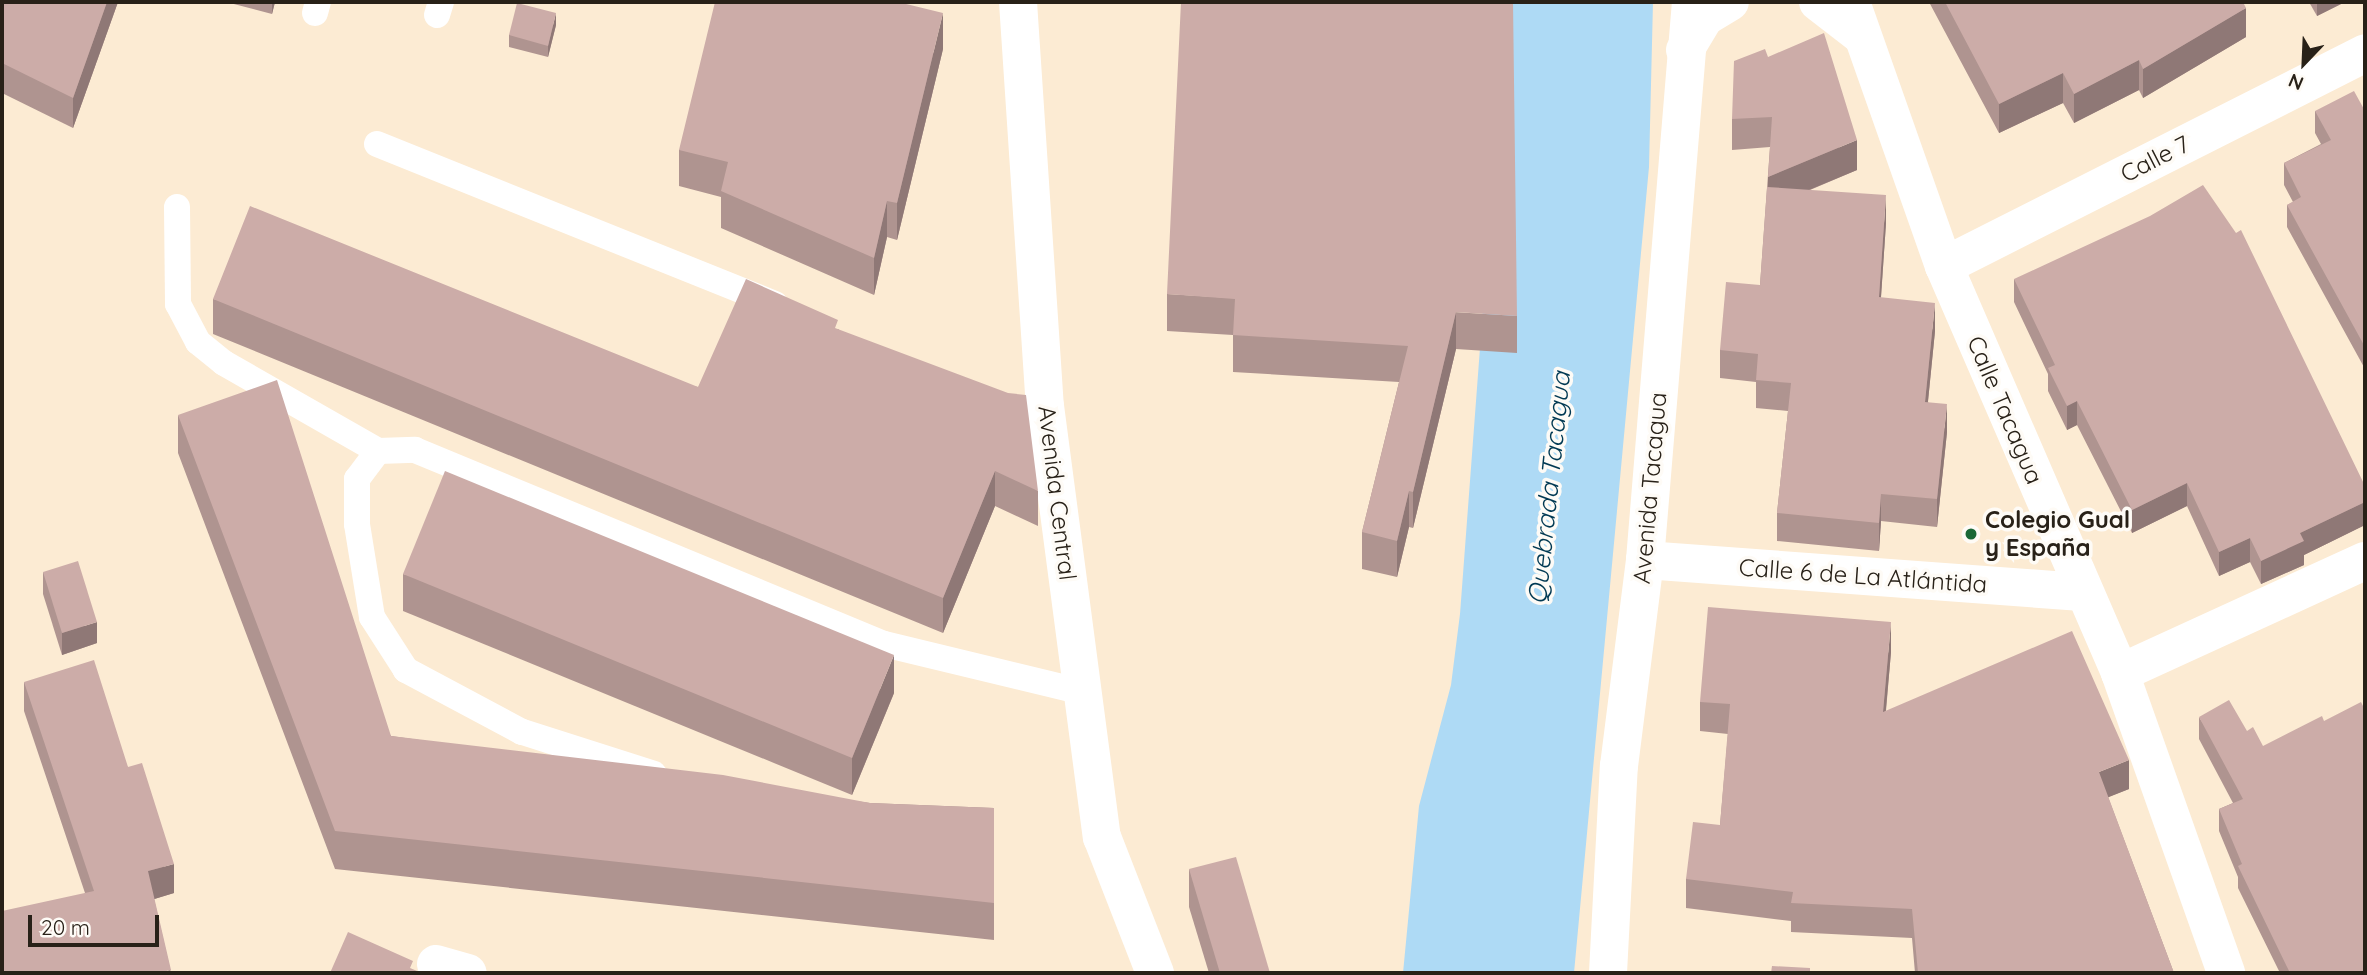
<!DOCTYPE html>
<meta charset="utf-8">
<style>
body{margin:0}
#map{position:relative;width:2367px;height:975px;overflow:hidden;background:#fcebd3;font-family:Quicksand,sans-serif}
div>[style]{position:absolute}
.water>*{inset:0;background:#aedaf5}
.service>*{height:26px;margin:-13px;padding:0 13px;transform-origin:13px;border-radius:13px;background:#fff}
.minor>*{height:38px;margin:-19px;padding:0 19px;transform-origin:19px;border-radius:19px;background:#fff}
.wall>*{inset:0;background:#af9490}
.shaded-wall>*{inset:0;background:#8f7876}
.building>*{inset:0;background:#ccaca8}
.dots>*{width:19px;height:19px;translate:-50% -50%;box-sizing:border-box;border:4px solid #fefbf6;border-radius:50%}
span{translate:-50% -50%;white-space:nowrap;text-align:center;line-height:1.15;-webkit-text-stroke:7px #fefbf6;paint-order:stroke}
.street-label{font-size:24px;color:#282118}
.poi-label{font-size:24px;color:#282118;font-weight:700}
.left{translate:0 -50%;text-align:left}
.water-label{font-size:26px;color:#003953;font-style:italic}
.frame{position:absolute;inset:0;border:4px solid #282118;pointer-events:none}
.north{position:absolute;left:2269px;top:28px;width:70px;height:70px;-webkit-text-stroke:5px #fefbf6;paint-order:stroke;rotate:203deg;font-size:19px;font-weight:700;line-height:28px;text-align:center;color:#282118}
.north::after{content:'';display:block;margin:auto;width:24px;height:32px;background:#282118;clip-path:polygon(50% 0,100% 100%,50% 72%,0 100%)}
.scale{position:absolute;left:28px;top:915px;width:131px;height:32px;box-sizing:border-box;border:4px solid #282118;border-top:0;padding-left:9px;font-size:21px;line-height:24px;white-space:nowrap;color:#282118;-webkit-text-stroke:5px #fefbf6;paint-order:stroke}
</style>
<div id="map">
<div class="water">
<div style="clip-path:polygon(1506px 2px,1653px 2px,1649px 167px,1574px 973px,1403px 973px,1419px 806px,1451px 685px,1460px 614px)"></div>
</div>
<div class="service">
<div style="left:315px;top:13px;width:11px;rotate:-75deg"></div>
<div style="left:437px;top:15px;width:14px;rotate:-73deg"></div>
<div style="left:377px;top:144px;width:429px;rotate:21.9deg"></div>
<div style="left:177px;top:207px;width:97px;rotate:89.4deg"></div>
<div style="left:178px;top:304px;width:43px;rotate:62.2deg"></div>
<div style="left:198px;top:342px;width:33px;rotate:39deg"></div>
<div style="left:224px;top:363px;width:177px;rotate:29.7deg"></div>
<div style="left:654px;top:774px;width:139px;rotate:-162.3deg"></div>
<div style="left:522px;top:732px;width:132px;rotate:-151.9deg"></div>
<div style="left:406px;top:670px;width:63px;rotate:-122.7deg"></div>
<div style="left:372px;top:617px;width:94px;rotate:-99.2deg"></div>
<div style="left:357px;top:524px;width:45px;rotate:-90deg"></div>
<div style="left:357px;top:479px;width:35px;rotate:-53deg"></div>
<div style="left:378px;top:451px;width:37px;rotate:-2deg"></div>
<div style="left:415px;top:450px;width:508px;rotate:22.47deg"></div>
<div style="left:884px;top:644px;width:205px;rotate:13.6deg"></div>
</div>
<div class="minor">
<div style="left:1018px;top:2px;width:405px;rotate:86.2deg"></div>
<div style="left:1045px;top:406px;width:435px;rotate:82.5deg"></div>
<div style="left:1102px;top:837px;width:146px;rotate:68.7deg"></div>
<div style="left:1818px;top:2px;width:56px;rotate:37.7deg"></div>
<div style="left:1851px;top:2px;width:280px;rotate:70.6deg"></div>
<div style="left:1944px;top:266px;width:443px;rotate:66.6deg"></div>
<div style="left:2120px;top:673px;width:318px;rotate:70.5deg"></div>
<div style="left:1685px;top:50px;width:39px;rotate:-59deg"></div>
<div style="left:1705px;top:17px;width:29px;rotate:-31deg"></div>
<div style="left:1944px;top:266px;width:472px;rotate:-26.8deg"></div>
<div style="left:1645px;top:560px;width:438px;rotate:4.2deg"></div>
<div style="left:2120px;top:673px;width:269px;rotate:-24.6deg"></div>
<div style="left:436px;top:964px;width:33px;rotate:16deg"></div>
<div style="left:1608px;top:973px;width:207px;rotate:-87deg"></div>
<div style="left:1619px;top:766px;width:208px;rotate:-82.8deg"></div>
<div style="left:1645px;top:560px;width:560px;rotate:-85.29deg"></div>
</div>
<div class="wall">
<div style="clip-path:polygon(2px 2px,118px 2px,73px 128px,2px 93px)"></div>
<div style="clip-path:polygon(226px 2px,275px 2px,272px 14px)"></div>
<div style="clip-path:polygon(1929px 2px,2243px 2px,2246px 37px,2143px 98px,2139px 90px,2074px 123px,2063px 103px,1999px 133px)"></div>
<div style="clip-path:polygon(2309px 2px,2345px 2px,2317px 16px)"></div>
<div style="clip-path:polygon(556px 25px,548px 57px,509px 47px,509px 35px)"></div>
<div style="clip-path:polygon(943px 49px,897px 240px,887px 237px,874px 295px,721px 228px,721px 197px,679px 186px,679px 150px)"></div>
<div style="clip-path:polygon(1768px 57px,1857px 170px,1810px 190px,1886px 223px,1881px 298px,1935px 331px,1928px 402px,1947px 432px,1937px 527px,1881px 521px,1879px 551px,1777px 541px,1777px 513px,1788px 411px,1756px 408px,1756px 382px,1720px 378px,1720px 350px,1760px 285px,1770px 147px,1732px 150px,1732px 119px)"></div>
<div style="clip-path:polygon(2315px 111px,2365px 111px,2365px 369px,2287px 227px,2287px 205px,2293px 202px,2284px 185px,2284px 163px,2321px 144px,2315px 133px)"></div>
<div style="clip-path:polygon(2014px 279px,2365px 486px,2365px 525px,2304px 555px,2304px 565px,2261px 584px,2250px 562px,2219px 576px,2187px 506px,2132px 533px,2077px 425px,2067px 430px,2048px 391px,2048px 374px,2014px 302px)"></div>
<div style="clip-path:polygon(1167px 294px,1517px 316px,1517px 353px,1456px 349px,1413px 528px,1409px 527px,1397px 577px,1362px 569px,1362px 532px,1399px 382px,1233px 372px,1233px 335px,1167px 331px)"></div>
<div style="clip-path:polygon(213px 299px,698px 387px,838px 329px,1038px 491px,1038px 526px,995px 506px,943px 633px,213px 334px)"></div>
<div style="clip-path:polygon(178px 415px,391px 736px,870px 803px,994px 808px,994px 940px,335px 869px,178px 453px)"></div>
<div style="clip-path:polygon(43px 572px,97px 643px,62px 655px,43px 594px)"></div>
<div style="clip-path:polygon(403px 574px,894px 693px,852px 795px,403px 611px)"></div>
<div style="clip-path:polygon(1891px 652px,1886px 711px,2129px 789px,2108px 797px,2174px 973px,1915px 973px,1912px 938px,1791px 932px,1791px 921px,1686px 908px,1686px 879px,1720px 825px,1728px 734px,1700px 731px,1700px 702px)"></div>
<div style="clip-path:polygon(24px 682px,128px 767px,174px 893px,154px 899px,171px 973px,85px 893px,24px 711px)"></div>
<div style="clip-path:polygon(2199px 717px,2365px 973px,2280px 973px,2238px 888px,2238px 877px,2219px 831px,2219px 809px,2233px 803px,2199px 739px)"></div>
<div style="clip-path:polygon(1189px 869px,1270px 973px,1209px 973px,1189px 907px)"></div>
</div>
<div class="shaded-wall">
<div style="clip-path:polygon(107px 2px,118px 2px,73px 128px,73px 98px)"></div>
<div style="clip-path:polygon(272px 2px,275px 2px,272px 14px)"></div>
<div style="clip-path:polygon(2317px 2px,2345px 2px,2317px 16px)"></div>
<div style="clip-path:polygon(2246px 8px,2246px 37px,2143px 98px,2143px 69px)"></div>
<div style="clip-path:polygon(556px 13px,556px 25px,548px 57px,548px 46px)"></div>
<div style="clip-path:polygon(943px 13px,943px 49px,897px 240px,897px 203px)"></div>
<div style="clip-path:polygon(2139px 60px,2139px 90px,2074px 123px,2074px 94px)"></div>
<div style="clip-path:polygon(2063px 73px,2063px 103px,1999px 133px,1999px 104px)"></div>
<div style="clip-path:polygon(1857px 140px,1857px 170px,1768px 207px,1768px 177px)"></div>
<div style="clip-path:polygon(1886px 195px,1886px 223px,1879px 325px,1879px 297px)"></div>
<div style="clip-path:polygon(887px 201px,887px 237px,874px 295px,874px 258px)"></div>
<div style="clip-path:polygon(1935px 303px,1935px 331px,1925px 430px,1925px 402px)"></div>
<div style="clip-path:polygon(1456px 312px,1456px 349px,1413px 528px,1413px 492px)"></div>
<div style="clip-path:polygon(2077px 401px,2077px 425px,2067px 430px,2067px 406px)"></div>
<div style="clip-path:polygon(1947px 404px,1947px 432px,1937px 527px,1937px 499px)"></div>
<div style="clip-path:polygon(995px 471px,995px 506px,943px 633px,943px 598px)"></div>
<div style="clip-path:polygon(2187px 483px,2187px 506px,2132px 533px,2132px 510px)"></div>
<div style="clip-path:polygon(1409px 491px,1409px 527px,1397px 577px,1397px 541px)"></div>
<div style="clip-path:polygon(1881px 494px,1881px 521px,1879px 551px,1879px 523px)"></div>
<div style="clip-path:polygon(2365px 502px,2365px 525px,2304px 555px,2304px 565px,2261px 584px,2261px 561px,2300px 533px)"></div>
<div style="clip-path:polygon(2250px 538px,2250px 562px,2219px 576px,2219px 552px)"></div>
<div style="clip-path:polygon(97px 622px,97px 643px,62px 655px,62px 633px)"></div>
<div style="clip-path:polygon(1891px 622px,1891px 652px,1883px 741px,1883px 712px)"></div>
<div style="clip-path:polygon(894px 655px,894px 693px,852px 795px,852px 758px)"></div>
<div style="clip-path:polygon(2129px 760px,2129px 789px,2099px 801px,2099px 772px)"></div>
<div style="clip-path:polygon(174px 864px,174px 893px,148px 901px,148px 871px)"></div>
</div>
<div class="building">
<div style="clip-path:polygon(2px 2px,107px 2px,73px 98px,2px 63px)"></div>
<div style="clip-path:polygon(715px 2px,898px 2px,943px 13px,897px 203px,887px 201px,874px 258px,721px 191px,728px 162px,679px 150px)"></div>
<div style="clip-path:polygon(1181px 2px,1513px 2px,1517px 316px,1456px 312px,1413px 492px,1409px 491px,1397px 541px,1362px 532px,1408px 346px,1233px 335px,1235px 299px,1167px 294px)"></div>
<div style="clip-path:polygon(1945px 2px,2243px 2px,2246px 8px,2143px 69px,2139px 60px,2074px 94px,2063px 73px,1999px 104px)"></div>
<div style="clip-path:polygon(517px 3px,556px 13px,548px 46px,509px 35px)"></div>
<div style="clip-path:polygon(1824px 33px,1857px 140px,1768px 177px,1772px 117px,1732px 119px,1734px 61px,1765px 49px,1768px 57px)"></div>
<div style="clip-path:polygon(2354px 91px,2365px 111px,2365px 347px,2287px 205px,2301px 197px,2284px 163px,2331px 140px,2315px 111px)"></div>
<div style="clip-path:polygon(2203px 185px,2236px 233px,2241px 230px,2365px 486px,2365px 502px,2300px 533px,2304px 541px,2261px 561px,2250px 538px,2219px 552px,2187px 483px,2132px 510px,2077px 401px,2067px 406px,2048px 368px,2055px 365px,2014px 279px,2150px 216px)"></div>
<div style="clip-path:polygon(1767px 187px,1886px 195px,1879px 297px,1935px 303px,1925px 402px,1947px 404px,1937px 499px,1881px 494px,1879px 523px,1777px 513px,1791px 383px,1756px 380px,1758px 354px,1720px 350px,1726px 282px,1760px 285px)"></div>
<div style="clip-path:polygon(250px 206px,698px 387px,746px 279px,838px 320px,835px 328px,1008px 393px,1026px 395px,1038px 491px,995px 471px,943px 598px,213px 299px)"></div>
<div style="clip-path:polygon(277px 380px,391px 736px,723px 775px,870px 803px,994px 808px,994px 903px,335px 831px,178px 415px)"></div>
<div style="clip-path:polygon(445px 471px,894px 655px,852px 758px,403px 574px)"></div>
<div style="clip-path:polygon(78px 561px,97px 622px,62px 633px,43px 572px)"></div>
<div style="clip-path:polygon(1708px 607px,1891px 622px,1883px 712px,2072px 631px,2129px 760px,2099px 772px,2174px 973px,1918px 973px,1912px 909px,1791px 903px,1793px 892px,1686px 879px,1693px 822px,1720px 825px,1730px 704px,1700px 702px)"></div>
<div style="clip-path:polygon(94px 660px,128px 767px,142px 763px,174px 864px,148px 871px,171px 970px,157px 973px,2px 973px,2px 911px,94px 891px,24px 682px)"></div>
<div style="clip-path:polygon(2229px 700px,2247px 731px,2253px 727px,2263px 746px,2322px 716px,2324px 721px,2361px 702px,2365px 710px,2365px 973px,2290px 973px,2238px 866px,2242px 864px,2219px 809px,2243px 799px,2199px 717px)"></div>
<div style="clip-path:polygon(1236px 857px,1270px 973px,1220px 973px,1189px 869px)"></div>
<div style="clip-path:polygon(348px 932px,413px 961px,410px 968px,422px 973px,330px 973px)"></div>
<div style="clip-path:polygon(1772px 966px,1810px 968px,1810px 973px,1771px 973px)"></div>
</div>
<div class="dots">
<div style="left:1971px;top:534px;background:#1a6837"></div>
</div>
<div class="street-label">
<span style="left:2155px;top:159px;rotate:-27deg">Calle 7</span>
<span style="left:2005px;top:410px;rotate:67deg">Calle Tacagua</span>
<span style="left:1650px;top:488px;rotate:-85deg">Avenida Tacagua</span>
<span style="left:1057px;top:493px;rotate:83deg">Avenida Central</span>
<span style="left:1863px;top:576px;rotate:4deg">Calle 6 de La Atlántida</span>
</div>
<div class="poi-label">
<span class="left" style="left:1985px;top:534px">Colegio Gual<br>y España</span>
</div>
<div class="water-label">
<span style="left:1549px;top:488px;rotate:-84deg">Quebrada Tacagua</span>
</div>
<div class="frame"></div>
<div class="north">N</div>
<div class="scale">20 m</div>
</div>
